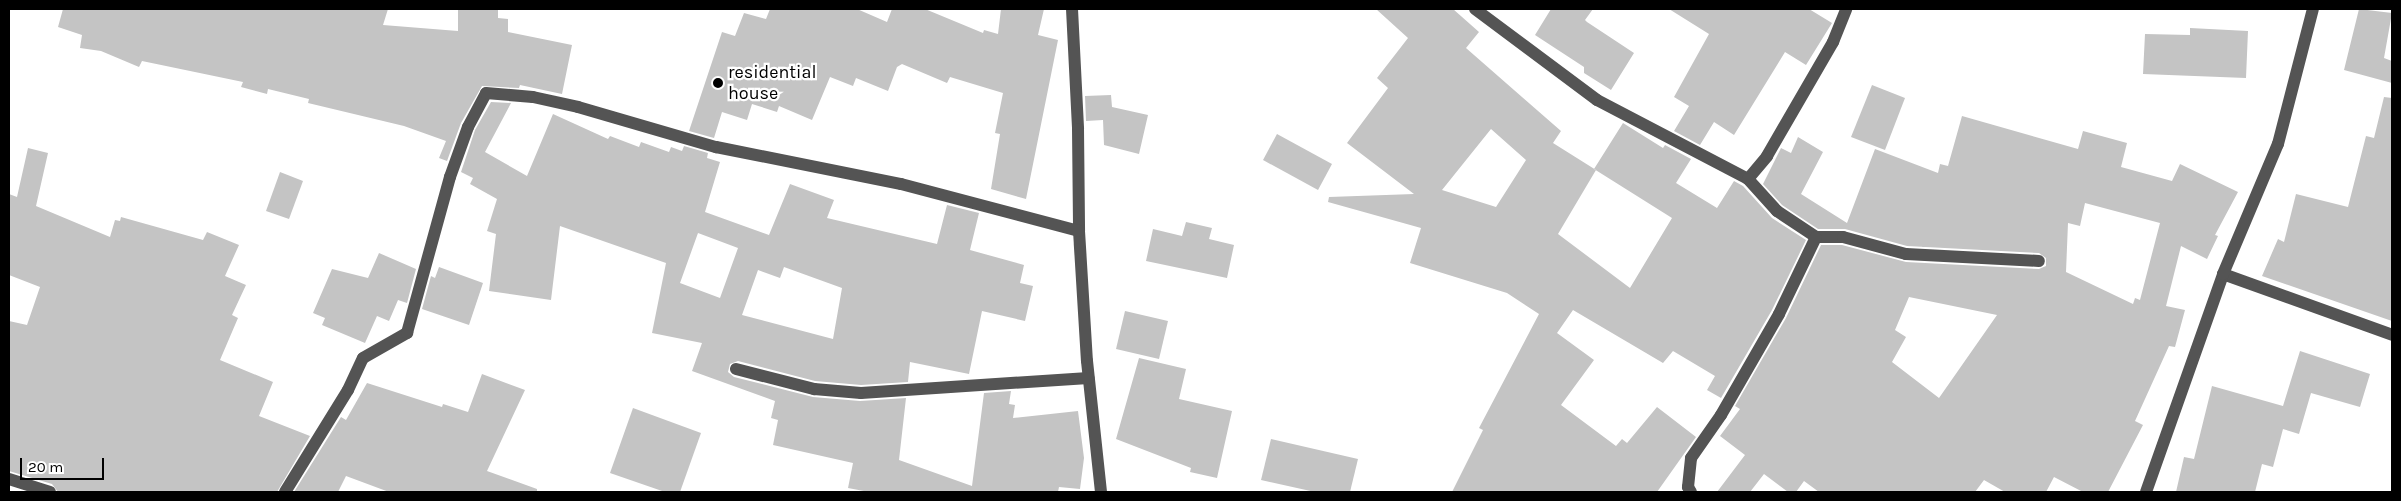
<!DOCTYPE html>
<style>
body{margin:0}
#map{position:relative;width:2401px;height:501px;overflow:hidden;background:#fff;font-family:Karla,sans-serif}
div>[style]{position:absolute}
.building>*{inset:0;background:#c4c4c4}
.minor>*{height:12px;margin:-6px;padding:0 6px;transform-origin:6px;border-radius:6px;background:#545454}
.dots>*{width:14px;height:14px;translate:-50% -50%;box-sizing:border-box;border:2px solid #fff;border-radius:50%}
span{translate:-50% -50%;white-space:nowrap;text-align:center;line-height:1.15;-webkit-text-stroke:4.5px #fff;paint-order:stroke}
.poi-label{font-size:18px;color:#000}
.left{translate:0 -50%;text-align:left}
.frame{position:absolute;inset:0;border:10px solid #000;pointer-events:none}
.scale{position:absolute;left:20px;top:458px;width:84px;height:22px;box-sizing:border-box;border:2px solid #000;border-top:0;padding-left:6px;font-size:15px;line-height:18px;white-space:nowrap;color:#000;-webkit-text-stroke:4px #fff;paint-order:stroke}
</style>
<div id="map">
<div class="building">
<div style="clip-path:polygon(63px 9px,388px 9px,383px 25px,458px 31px,458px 9px,498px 9px,498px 18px,508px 19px,508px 32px,572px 45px,562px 94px,520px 85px,519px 88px,482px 86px,461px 123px,447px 161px,439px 158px,446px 141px,404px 126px,308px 103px,309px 99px,268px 89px,267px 94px,241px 87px,243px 82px,142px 61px,139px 67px,101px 51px,80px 48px,82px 35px,58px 27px)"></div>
<div style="clip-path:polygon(770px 9px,857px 9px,887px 22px,892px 9px,925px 9px,983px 33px,984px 30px,998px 34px,1001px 9px,1044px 9px,1038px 35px,1058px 40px,1026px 199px,991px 189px,1000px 134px,995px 133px,1003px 93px,950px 77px,947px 83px,902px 64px,897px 67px,888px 91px,856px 78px,853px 86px,830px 77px,812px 120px,779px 106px,777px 112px,752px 104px,747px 120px,722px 112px,714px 138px,689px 131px,722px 32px,735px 36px,744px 13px,766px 19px)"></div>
<div style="clip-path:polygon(evenodd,1376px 9px,1453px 9px,1479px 32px,1466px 48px,1561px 131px,1553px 143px,1596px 170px,1558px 234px,1630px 288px,1672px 218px,1594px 169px,1623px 123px,1663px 148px,1665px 145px,1691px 159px,1676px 183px,1717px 208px,1734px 181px,1743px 186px,1772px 218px,1806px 240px,1772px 310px,1721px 398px,1707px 390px,1715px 376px,1673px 351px,1663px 363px,1573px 310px,1557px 333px,1594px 360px,1561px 405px,1616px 446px,1622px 439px,1627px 443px,1657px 407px,1696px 437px,1657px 492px,1452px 492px,1483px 430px,1479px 428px,1539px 314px,1507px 293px,1410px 263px,1421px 228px,1328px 202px,1329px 197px,1414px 194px,1347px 143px,1388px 88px,1377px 78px,1408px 38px,1376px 9px,1491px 129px,1526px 160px,1496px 207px,1442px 190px,1491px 129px)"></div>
<div style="clip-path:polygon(1551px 9px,1593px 9px,1585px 20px,1587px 22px,1634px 53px,1611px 90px,1584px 73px,1584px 67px,1535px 35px)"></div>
<div style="clip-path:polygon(1669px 9px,1809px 9px,1832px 23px,1806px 65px,1785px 52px,1734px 135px,1714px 122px,1700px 145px,1674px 131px,1689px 106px,1674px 97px,1709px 34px)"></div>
<div style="clip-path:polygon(2359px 9px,2392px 13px,2384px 58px,2392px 61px,2392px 83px,2344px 70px)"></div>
<div style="clip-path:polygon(2190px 28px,2248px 31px,2246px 78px,2143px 74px,2145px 34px,2190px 35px)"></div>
<div style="clip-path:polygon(1872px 85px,1905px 98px,1885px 150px,1851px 137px)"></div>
<div style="clip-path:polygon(1111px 95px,1112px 107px,1148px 115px,1139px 154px,1104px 145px,1103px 120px,1086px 121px,1085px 96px)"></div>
<div style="clip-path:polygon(2384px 97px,2392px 98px,2392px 321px,2262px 276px,2278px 239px,2284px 242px,2296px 194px,2348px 207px,2366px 136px,2374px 138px)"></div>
<div style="clip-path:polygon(evenodd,491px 102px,511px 103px,485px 152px,527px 176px,553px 114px,608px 139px,610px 136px,639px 147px,641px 142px,669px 152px,671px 147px,682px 151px,684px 146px,708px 153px,707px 158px,720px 162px,705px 212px,769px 235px,790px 184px,834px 200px,827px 218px,937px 244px,947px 205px,979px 213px,970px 250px,1024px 265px,1020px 283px,1033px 286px,1025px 321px,982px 311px,969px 374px,910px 362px,908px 382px,861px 385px,815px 381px,738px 361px,730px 364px,728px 372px,734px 377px,813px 397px,860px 401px,906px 398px,899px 460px,972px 486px,984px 393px,1011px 391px,1009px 404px,1015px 405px,1013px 418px,1078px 411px,1084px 458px,1080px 489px,1059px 487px,1058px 492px,869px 492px,848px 488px,853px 463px,773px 445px,778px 420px,771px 418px,775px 401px,692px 371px,702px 343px,652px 333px,666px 263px,560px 226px,551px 300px,489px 291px,496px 234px,487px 231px,497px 199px,470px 184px,473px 178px,461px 172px,475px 130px,491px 102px,698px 233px,738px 248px,720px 298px,680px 283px,698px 233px,491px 102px,784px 267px,842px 288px,833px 339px,742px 315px,758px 270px,780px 278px,784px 267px)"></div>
<div style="clip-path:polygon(evenodd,1962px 116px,2078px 149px,2083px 131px,2127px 143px,2121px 167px,2172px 181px,2180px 164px,2238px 192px,2215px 235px,2218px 236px,2207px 259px,2181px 246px,2166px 306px,2185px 310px,2175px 347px,2169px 346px,2135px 421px,2143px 425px,2108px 492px,2083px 492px,2054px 477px,2046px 492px,2005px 492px,1984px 480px,1975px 492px,1819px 492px,1804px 481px,1796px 492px,1788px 492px,1764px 474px,1750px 492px,1717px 492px,1745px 455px,1720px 436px,1740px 409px,1735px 406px,1786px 318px,1821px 245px,1842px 245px,1906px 262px,2039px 269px,2046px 266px,2046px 258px,2039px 253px,1907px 246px,1845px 229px,1818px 229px,1782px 205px,1763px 184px,1781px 148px,1791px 153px,1798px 137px,1823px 152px,1801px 194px,1847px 223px,1875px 149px,1938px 173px,1940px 164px,1948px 166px,1962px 116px,2085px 203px,2160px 223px,2140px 300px,2135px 298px,2133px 304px,2066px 272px,2068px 223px,2080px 226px,2085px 203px,1962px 116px,1909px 297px,1997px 315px,1939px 398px,1892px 362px,1906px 337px,1895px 330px,1909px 297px)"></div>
<div style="clip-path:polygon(1277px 134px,1332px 164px,1318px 190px,1263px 160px)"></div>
<div style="clip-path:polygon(28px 148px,48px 153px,36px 206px,110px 237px,115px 220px,120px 221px,121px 217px,203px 240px,207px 232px,239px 245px,225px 276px,246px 285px,232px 315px,238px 318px,220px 360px,273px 382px,259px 416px,310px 436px,277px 492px,58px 492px,52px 484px,9px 471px,9px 321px,27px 325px,40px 287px,9px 275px,9px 194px,17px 197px)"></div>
<div style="clip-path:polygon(280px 172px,303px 181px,289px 219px,266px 211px)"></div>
<div style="clip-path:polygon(1186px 222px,1212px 228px,1209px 239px,1234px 245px,1227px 278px,1146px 261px,1153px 229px,1182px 236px)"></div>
<div style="clip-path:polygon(379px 253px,416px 269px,407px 303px,398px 300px,389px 321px,377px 316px,365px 343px,322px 325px,325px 318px,313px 313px,332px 269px,368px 278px)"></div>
<div style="clip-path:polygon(439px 267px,483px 283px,469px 325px,422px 309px,431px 276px,435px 278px)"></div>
<div style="clip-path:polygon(1125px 311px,1168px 321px,1159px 359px,1116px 349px)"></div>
<div style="clip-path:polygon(2300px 351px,2370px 374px,2360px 407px,2311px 393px,2299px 434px,2283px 429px,2273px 467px,2262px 464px,2255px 492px,2176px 492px,2184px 457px,2194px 459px,2212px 386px,2283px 406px)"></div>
<div style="clip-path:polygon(1139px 358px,1186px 369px,1179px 399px,1232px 411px,1217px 478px,1190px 472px,1191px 468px,1116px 439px)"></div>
<div style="clip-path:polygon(482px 374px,525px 390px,487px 471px,537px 489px,537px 492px,389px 492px,346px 476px,338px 492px,294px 492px,341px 417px,346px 420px,367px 383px,442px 407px,443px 404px,468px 412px)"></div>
<div style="clip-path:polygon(633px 408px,701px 433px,680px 492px,665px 492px,610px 473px)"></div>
<div style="clip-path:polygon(1271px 439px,1358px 459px,1350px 492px,1315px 492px,1261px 480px)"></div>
</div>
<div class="minor">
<div style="left:1072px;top:9px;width:120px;rotate:87.1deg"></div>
<div style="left:1078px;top:129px;width:102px;rotate:89.4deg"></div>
<div style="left:1079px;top:231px;width:130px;rotate:86.5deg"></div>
<div style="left:1087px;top:361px;width:132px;rotate:83.9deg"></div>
<div style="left:1475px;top:9px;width:152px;rotate:36.7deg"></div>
<div style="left:1597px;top:100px;width:170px;rotate:27.6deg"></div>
<div style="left:1748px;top:179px;width:30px;rotate:-50deg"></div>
<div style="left:1767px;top:156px;width:132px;rotate:-59.9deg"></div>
<div style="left:1833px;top:42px;width:35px;rotate:-68deg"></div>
<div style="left:1748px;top:179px;width:43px;rotate:47.8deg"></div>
<div style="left:1777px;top:211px;width:47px;rotate:33.7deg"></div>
<div style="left:1816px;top:237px;width:27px"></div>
<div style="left:1843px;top:237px;width:65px;rotate:15.1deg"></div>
<div style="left:1906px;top:254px;width:133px;rotate:3deg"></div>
<div style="left:2223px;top:274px;width:180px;rotate:19.8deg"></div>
<div style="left:736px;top:369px;width:81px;rotate:14.4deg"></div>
<div style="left:814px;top:389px;width:47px;rotate:4.9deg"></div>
<div style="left:861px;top:393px;width:228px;rotate:-3.8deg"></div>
<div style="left:9px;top:479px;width:43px;rotate:17.6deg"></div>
<div style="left:285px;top:492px;width:120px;rotate:-58.3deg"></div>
<div style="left:348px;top:390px;width:35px;rotate:-65deg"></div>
<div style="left:363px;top:358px;width:51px;rotate:-29.6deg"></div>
<div style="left:407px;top:333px;width:162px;rotate:-74.6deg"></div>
<div style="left:450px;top:177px;width:53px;rotate:-70.2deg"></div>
<div style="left:468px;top:127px;width:38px;rotate:-62deg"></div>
<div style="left:486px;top:93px;width:47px;rotate:4.9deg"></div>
<div style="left:533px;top:97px;width:46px;rotate:12.5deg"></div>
<div style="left:578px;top:107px;width:144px;rotate:16.2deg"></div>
<div style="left:716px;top:147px;width:189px;rotate:11.3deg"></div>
<div style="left:901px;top:184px;width:184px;rotate:14.8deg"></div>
<div style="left:1691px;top:492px;width:6px;rotate:-121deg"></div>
<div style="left:1688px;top:487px;width:29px;rotate:-84deg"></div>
<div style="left:1691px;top:458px;width:52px;rotate:-55.1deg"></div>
<div style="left:1721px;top:415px;width:116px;rotate:-60.1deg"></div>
<div style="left:1779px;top:314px;width:85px;rotate:-64.3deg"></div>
<div style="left:2146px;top:492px;width:231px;rotate:-70.5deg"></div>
<div style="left:2223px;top:274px;width:141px;rotate:-67.1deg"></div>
<div style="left:2278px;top:144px;width:139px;rotate:-75.5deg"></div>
</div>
<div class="dots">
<div style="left:718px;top:83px;background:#000"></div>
</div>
<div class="poi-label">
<span class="left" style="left:728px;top:83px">residential<br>house</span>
</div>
<div class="frame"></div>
<div class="scale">20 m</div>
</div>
